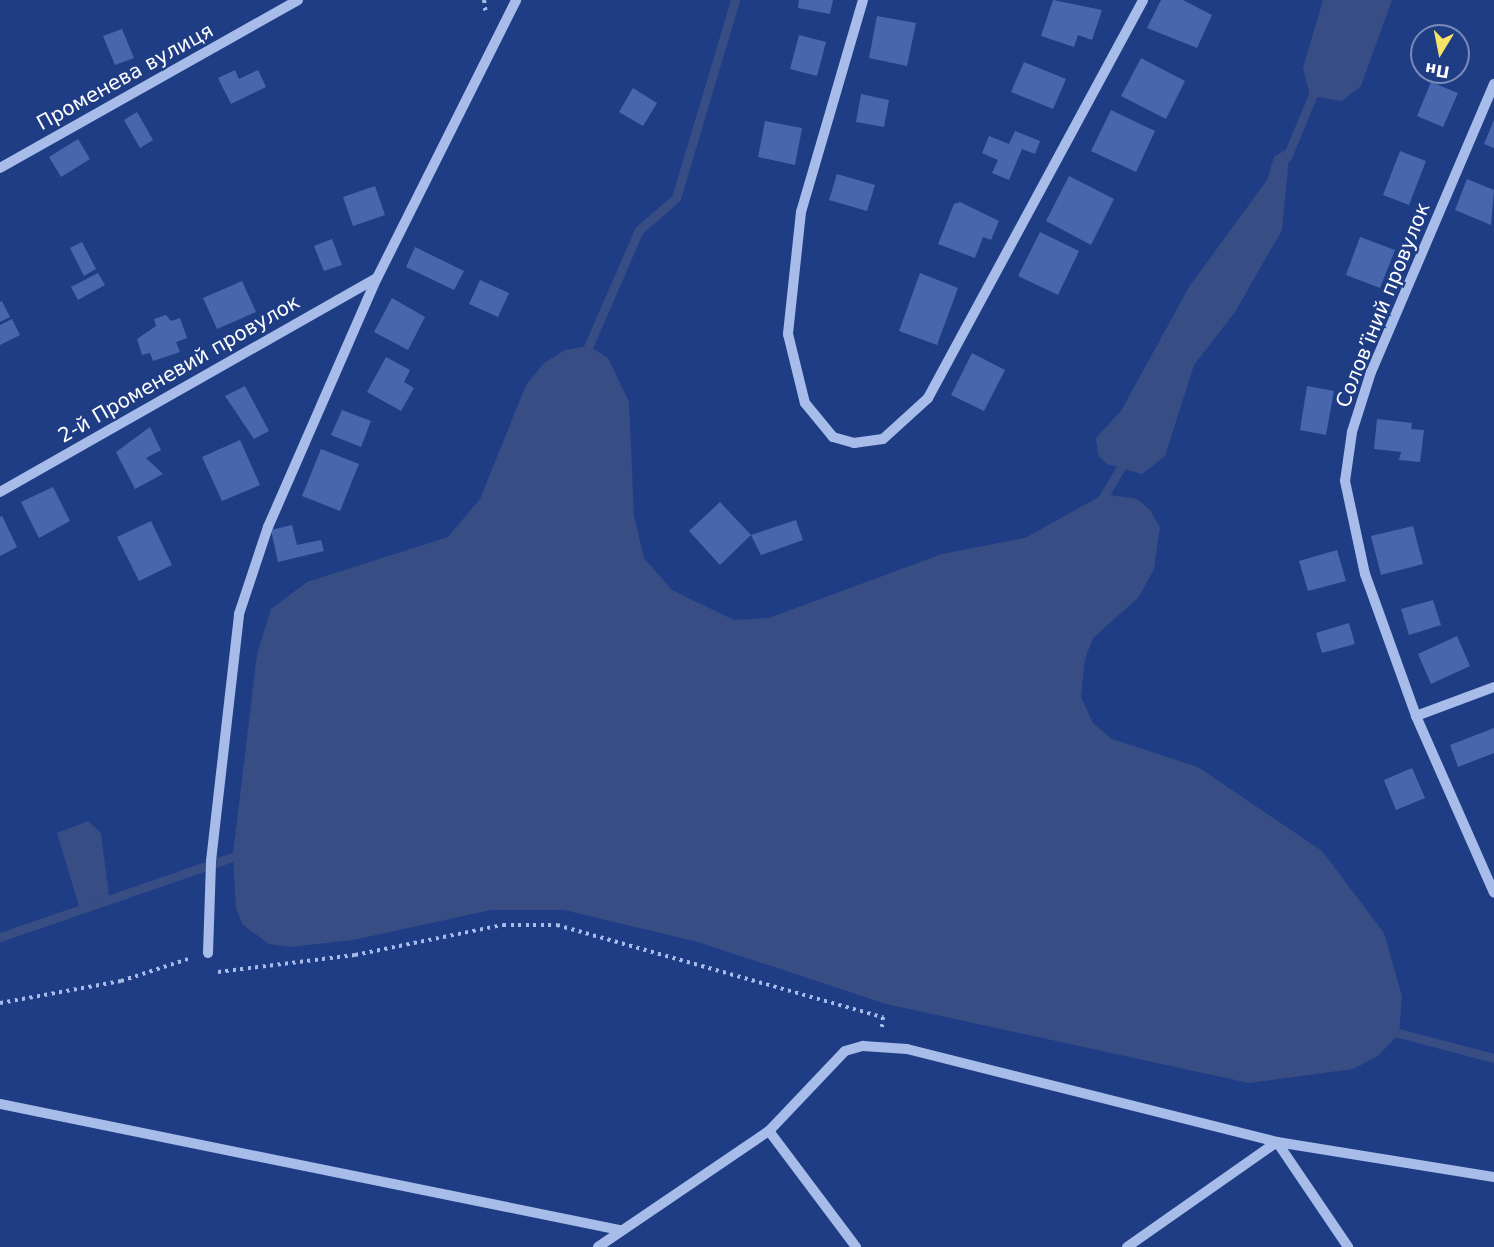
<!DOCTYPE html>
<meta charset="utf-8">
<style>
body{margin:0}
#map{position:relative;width:1494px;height:1247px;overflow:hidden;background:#1f3d85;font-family:"DejaVu Sans",sans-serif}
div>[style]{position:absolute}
.water>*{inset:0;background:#384d83}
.stream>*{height:9px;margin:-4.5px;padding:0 4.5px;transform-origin:4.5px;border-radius:4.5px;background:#384d83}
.building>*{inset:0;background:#4866ad}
.path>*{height:4px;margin-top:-2px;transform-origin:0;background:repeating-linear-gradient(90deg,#a8bcea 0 3px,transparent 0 7.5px)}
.minor>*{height:10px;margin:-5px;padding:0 5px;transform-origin:5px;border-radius:5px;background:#a8bcea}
span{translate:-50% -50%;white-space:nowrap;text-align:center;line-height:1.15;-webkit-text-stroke:4.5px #1f3d85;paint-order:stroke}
.street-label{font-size:20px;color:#fff}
.north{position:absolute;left:1410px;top:24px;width:60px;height:60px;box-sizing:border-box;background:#1f3d85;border:2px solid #798bb6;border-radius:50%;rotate:190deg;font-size:16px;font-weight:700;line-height:24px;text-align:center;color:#fff}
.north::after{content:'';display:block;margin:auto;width:21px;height:27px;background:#f7e368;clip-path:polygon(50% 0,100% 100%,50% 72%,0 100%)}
</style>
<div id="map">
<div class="water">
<div style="clip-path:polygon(1323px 0,1392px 0,1361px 86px,1342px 101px,1310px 96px,1303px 68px)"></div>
<div style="clip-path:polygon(1290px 147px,1282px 230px,1235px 312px,1194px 365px,1165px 456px,1142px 474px,1107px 464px,1098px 455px,1096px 438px,1121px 411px,1189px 287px,1267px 180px,1274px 157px)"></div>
<div style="clip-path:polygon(589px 346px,608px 358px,629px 402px,634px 516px,644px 558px,672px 590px,734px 620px,769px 618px,942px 554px,1025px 538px,1104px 494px,1137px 499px,1150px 510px,1160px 527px,1154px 569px,1139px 597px,1093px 638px,1085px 659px,1081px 697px,1093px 723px,1112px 739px,1198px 767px,1322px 851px,1384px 933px,1402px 996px,1399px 1034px,1378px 1056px,1353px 1069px,1249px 1083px,886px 1004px,698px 942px,564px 910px,491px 910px,353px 940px,290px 947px,269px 944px,243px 925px,236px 909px,233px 854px,257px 654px,271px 609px,307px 582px,448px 537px,480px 499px,526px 385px,544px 363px,565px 350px)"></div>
<div style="clip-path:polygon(88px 821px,101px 833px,109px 896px,79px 906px,57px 833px)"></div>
</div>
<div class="stream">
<div style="left:1287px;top:157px;width:76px;rotate:-67.5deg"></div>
<div style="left:585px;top:354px;width:135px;rotate:-66.5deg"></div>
<div style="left:639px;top:230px;width:49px;rotate:-40.9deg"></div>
<div style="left:676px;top:198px;width:207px;rotate:-73.4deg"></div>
<div style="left:1099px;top:504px;width:49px;rotate:-59.2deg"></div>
<div style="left:0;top:937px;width:258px;rotate:-19deg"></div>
<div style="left:1387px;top:1030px;width:111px;rotate:14.7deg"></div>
</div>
<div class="building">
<div style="clip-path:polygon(799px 0,833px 0,830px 14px,798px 8px)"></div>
<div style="clip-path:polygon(1053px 0,1102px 10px,1092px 40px,1078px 35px,1074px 47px,1041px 36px)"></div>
<div style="clip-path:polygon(1161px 0,1183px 0,1212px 15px,1197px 48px,1147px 28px)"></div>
<div style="clip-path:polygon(877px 16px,916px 23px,907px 66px,869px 58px)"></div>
<div style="clip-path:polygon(122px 29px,134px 58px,115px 65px,103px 36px)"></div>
<div style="clip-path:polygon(799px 35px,826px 42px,817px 76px,790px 69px)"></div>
<div style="clip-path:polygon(1141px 58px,1185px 81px,1166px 119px,1121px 96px)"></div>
<div style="clip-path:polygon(1024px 62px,1066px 79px,1053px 109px,1011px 92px)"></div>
<div style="clip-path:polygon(235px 70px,239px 79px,258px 70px,266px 87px,231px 104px,218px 78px)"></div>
<div style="clip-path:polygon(1431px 82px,1458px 93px,1443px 127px,1417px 116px)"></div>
<div style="clip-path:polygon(633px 88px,657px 103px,643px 126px,619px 112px)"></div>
<div style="clip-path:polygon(861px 94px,889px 100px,884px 127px,856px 122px)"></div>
<div style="clip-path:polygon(1111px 110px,1155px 131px,1136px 172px,1091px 151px)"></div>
<div style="clip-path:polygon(137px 112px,153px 140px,140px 148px,124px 120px)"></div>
<div style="clip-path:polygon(1494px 120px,1494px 148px,1484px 144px)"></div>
<div style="clip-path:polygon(765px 121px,802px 128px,795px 165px,758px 157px)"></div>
<div style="clip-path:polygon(1015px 131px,1040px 141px,1035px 154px,1022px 149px,1009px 180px,992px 173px,998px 160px,982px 153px,989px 136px,1009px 144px)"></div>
<div style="clip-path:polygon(78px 139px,90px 159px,61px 177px,49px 157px)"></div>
<div style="clip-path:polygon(1400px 151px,1426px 161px,1409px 205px,1383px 195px)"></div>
<div style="clip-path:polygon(837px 174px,875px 185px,867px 211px,829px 200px)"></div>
<div style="clip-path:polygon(1069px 176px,1114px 199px,1091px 245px,1046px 221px)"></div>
<div style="clip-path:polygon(1467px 179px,1494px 190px,1491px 225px,1455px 210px)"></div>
<div style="clip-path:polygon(375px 186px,385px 215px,353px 226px,343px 197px)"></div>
<div style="clip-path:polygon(960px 202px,999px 221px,991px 240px,983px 237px,975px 258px,938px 244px,954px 204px)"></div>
<div style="clip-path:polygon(1040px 232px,1079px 251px,1058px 295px,1018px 276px)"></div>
<div style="clip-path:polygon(1360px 237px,1395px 250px,1380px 288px,1346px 275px)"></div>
<div style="clip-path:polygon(332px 239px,342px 265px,324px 271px,314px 246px)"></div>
<div style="clip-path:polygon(82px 242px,96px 269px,84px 276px,70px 248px)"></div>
<div style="clip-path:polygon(415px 247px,464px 271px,454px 290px,406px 267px)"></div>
<div style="clip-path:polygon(98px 273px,105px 285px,78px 300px,71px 287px)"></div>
<div style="clip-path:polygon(920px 273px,958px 288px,937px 345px,899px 331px)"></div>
<div style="clip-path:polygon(480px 280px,509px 293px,498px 317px,469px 304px)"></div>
<div style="clip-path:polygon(242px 281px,256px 312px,217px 329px,203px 298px)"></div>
<div style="clip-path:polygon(392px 298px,425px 317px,408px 350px,374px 332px)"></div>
<div style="clip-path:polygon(2px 301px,10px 317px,0 322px,0 302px)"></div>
<div style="clip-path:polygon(166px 315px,171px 321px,180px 318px,187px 338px,176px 342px,180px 352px,153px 361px,150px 353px,142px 355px,137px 339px,156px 326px,154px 319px)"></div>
<div style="clip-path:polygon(12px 319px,20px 335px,0 345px,0 325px)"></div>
<div style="clip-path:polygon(972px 353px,1005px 370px,984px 411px,951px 395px)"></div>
<div style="clip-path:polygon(386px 357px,410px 370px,404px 382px,414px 388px,401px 411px,367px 392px)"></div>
<div style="clip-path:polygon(245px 386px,269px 431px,254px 439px,225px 396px)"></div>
<div style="clip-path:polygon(1307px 386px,1334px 391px,1326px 435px,1300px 430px)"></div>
<div style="clip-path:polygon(342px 410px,371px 421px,361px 447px,331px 435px)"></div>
<div style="clip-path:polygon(1377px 419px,1412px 423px,1411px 429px,1424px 430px,1420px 462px,1399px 460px,1401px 452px,1374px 449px)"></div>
<div style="clip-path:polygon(150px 427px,161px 450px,146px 458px,163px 474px,135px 489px,116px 452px)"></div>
<div style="clip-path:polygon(240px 440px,260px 485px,222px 501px,202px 457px)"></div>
<div style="clip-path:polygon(321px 449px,359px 464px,340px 511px,302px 496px)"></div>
<div style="clip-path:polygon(53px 487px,70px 521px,39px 538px,21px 502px)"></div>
<div style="clip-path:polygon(720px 502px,751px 535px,720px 565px,689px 531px)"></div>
<div style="clip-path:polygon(2px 516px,17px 547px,0 556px,0 517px)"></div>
<div style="clip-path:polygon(796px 520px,803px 540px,761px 555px,751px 535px)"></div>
<div style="clip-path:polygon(151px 521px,172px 565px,139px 581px,117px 537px)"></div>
<div style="clip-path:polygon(292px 525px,297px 545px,321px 540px,324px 551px,278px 562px,271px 530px)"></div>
<div style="clip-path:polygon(1413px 526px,1423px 564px,1381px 575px,1371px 536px)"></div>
<div style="clip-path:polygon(1337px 550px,1346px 581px,1308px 591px,1299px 561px)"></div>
<div style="clip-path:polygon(1433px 600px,1441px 625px,1409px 635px,1401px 609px)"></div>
<div style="clip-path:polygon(1349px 623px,1355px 644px,1322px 653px,1316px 633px)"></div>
<div style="clip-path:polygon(1457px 636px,1470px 666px,1431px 684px,1418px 654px)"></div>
<div style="clip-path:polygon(1494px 728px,1494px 753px,1458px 767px,1450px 745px)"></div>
<div style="clip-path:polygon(1412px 768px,1425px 798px,1396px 810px,1384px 780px)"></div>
</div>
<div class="path">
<div style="left:484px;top:0;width:14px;rotate:82deg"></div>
<div style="left:218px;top:972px;width:138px;rotate:-7.1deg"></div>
<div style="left:355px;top:955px;width:151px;rotate:-11.5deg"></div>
<div style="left:503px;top:925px;width:54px"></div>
<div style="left:557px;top:925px;width:339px;rotate:15.8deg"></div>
<div style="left:883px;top:1017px;width:10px;rotate:96deg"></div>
<div style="left:0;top:1003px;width:123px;rotate:-10.3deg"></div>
<div style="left:121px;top:981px;width:74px;rotate:-18.2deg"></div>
</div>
<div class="minor">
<div style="left:863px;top:0;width:221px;rotate:106.3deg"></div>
<div style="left:801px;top:212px;width:123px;rotate:96.1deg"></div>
<div style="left:788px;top:334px;width:71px;rotate:76.2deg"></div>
<div style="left:805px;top:403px;width:44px;rotate:50.5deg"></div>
<div style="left:833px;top:437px;width:22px;rotate:16deg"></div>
<div style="left:854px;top:443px;width:29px;rotate:-8deg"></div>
<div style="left:883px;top:439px;width:61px;rotate:-42.3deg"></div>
<div style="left:928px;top:398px;width:452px;rotate:-61.6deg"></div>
<div style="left:1494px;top:84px;width:313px;rotate:113.1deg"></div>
<div style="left:1371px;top:372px;width:63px;rotate:107.6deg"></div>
<div style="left:1352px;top:432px;width:49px;rotate:98.1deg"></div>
<div style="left:1345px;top:481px;width:95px;rotate:77.9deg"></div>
<div style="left:1365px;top:574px;width:151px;rotate:70.2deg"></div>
<div style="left:1416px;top:716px;width:193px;rotate:66.2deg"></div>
<div style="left:0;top:168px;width:342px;rotate:-29.4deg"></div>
<div style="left:0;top:492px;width:433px;rotate:-29.6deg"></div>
<div style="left:1416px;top:716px;width:83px;rotate:-20.4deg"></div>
<div style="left:208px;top:953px;width:92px;rotate:-88.1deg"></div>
<div style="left:211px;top:861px;width:249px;rotate:-83.5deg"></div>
<div style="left:239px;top:614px;width:92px;rotate:-71.6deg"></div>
<div style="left:268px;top:527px;width:272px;rotate:-66.4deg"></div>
<div style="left:377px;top:278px;width:311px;rotate:-63.4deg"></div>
<div style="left:0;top:1104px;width:633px;rotate:11.49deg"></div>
<div style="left:769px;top:1131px;width:145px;rotate:53.1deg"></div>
<div style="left:598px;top:1247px;width:207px;rotate:-34.2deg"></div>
<div style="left:769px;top:1131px;width:110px;rotate:-46.5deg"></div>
<div style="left:845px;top:1051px;width:19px;rotate:-16deg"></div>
<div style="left:863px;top:1046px;width:44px;rotate:3.9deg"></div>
<div style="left:907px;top:1049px;width:382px;rotate:14.1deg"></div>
<div style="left:1277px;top:1142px;width:220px;rotate:9.2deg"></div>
<div style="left:1127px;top:1247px;width:183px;rotate:-35deg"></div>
<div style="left:1277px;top:1142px;width:127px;rotate:55.9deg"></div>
</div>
<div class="street-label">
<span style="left:125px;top:77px;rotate:-29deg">Променева вулиця</span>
<span style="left:1383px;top:305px;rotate:-68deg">Соловʼїний провулок</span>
<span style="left:179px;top:369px;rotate:-30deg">2-й Променевий провулок</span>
</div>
<div class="north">Пн</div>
</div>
